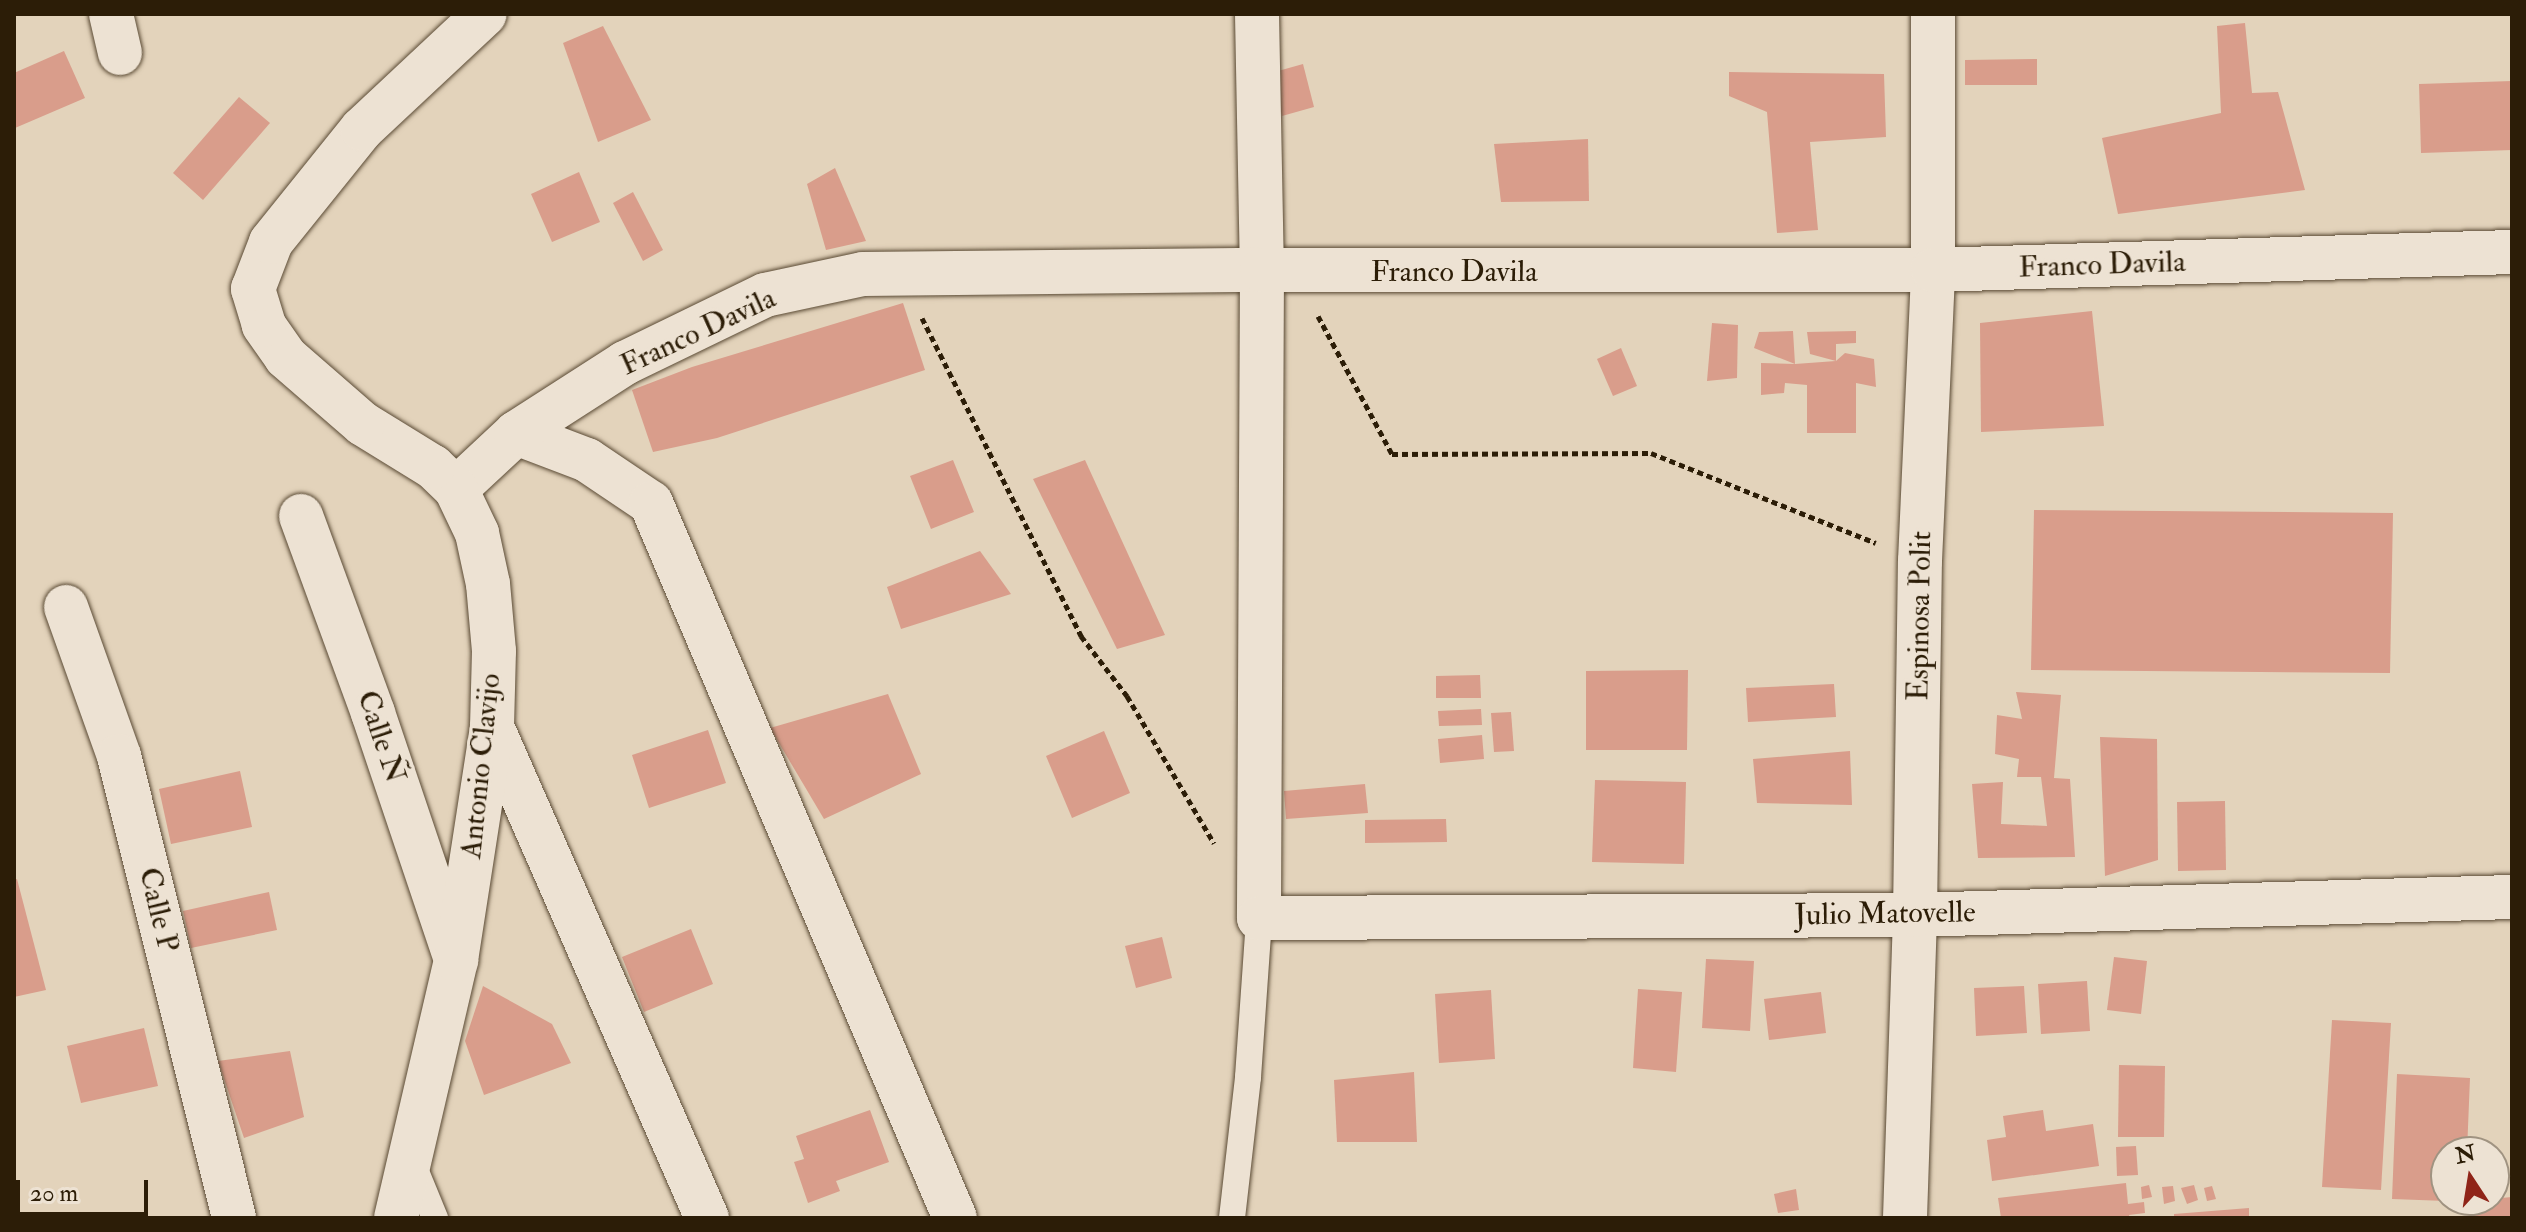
<!DOCTYPE html>
<meta charset="utf-8">
<style>
body{margin:0}
#map{position:relative;width:2526px;height:1232px;overflow:hidden;background:#e3d3bb;font-family:"IM FELL Double Pica",serif}
div>[style]{position:absolute}
.building>*{inset:0;background:#d99d8b}
.path>*{height:5px;margin-top:-2.5px;transform-origin:0;background:repeating-linear-gradient(90deg,#2c1d07 0 6px,transparent 0 10px)}
.roads{filter:drop-shadow(0 0 2px #5a4a34) drop-shadow(0 0 2px #5a4a34)}
.lane>*{height:26px;margin:-13px;padding:0 13px;transform-origin:13px;border-radius:13px;background:#ede2d3}
.street>*{height:44px;margin:-22px;padding:0 22px;transform-origin:22px;border-radius:22px;background:#ede2d3}
.secondary>*{height:44px;margin:-22px;padding:0 22px;transform-origin:22px;border-radius:22px;background:#ede2d3}
span{translate:-50% -50%;white-space:nowrap;text-align:center;line-height:1.15;-webkit-text-stroke:6px #ede2d3;paint-order:stroke}
.street-label{font-size:30px;color:#2c1d07}
.frame{position:absolute;inset:0;border:16px solid #2c1d07;pointer-events:none}
.north{position:absolute;left:2430px;top:1136px;width:80px;height:80px;box-sizing:border-box;background:#ede2d3;border:2px solid #a09381;border-radius:50%;rotate:348deg;font-size:22px;font-weight:700;line-height:32px;text-align:center;color:#2c1d07}
.north::after{content:'';display:block;margin:auto;width:28px;height:36px;background:#8f2418;clip-path:polygon(50% 0,100% 100%,50% 72%,0 100%)}
.scale{position:absolute;left:16px;top:1180px;width:132px;height:36px;box-sizing:border-box;border:4px solid #2c1d07;border-top:0;padding-left:10px;font-size:24px;line-height:28px;white-space:nowrap;color:#2c1d07;-webkit-text-stroke:6px #ede2d3;paint-order:stroke}
</style>
<div id="map">
<div class="building">
<div style="clip-path:polygon(2245px 23px,2252px 93px,2278px 92px,2305px 190px,2118px 214px,2102px 138px,2221px 113px,2217px 26px)"></div>
<div style="clip-path:polygon(603px 26px,651px 120px,598px 142px,563px 43px)"></div>
<div style="clip-path:polygon(64px 51px,85px 98px,15px 128px,14px 73px)"></div>
<div style="clip-path:polygon(2037px 59px,2037px 85px,1965px 85px,1965px 60px)"></div>
<div style="clip-path:polygon(1303px 64px,1314px 107px,1282px 116px,1271px 73px)"></div>
<div style="clip-path:polygon(1729px 72px,1884px 74px,1886px 137px,1810px 142px,1818px 230px,1777px 233px,1767px 112px,1729px 96px)"></div>
<div style="clip-path:polygon(2512px 81px,2512px 150px,2421px 153px,2419px 84px)"></div>
<div style="clip-path:polygon(239px 97px,270px 123px,203px 200px,173px 173px)"></div>
<div style="clip-path:polygon(1588px 139px,1589px 201px,1501px 202px,1494px 144px)"></div>
<div style="clip-path:polygon(835px 168px,866px 241px,826px 250px,807px 184px)"></div>
<div style="clip-path:polygon(579px 172px,600px 222px,552px 242px,531px 194px)"></div>
<div style="clip-path:polygon(633px 192px,663px 250px,643px 261px,613px 203px)"></div>
<div style="clip-path:polygon(903px 303px,925px 370px,717px 438px,653px 452px,632px 390px,692px 367px)"></div>
<div style="clip-path:polygon(2092px 311px,2104px 426px,1981px 432px,1980px 323px)"></div>
<div style="clip-path:polygon(1712px 323px,1738px 325px,1737px 378px,1707px 381px)"></div>
<div style="clip-path:polygon(1793px 331px,1795px 364px,1836px 361px,1845px 353px,1874px 359px,1876px 387px,1856px 383px,1856px 433px,1807px 433px,1807px 385px,1785px 383px,1784px 393px,1761px 395px,1761px 363px,1795px 364px,1754px 348px,1759px 332px)"></div>
<div style="clip-path:polygon(1856px 331px,1856px 343px,1836px 344px,1836px 361px,1810px 354px,1807px 332px)"></div>
<div style="clip-path:polygon(1621px 348px,1637px 386px,1613px 396px,1597px 359px)"></div>
<div style="clip-path:polygon(953px 460px,974px 512px,931px 529px,910px 476px)"></div>
<div style="clip-path:polygon(1085px 460px,1165px 635px,1117px 649px,1033px 479px)"></div>
<div style="clip-path:polygon(2034px 510px,2393px 513px,2390px 673px,2031px 670px)"></div>
<div style="clip-path:polygon(980px 551px,1011px 594px,901px 629px,887px 587px)"></div>
<div style="clip-path:polygon(1688px 670px,1687px 750px,1586px 750px,1586px 671px)"></div>
<div style="clip-path:polygon(1480px 675px,1481px 698px,1436px 698px,1436px 676px)"></div>
<div style="clip-path:polygon(1834px 684px,1836px 717px,1748px 722px,1746px 688px)"></div>
<div style="clip-path:polygon(2016px 692px,2061px 695px,2054px 778px,2070px 779px,2075px 857px,1978px 858px,1972px 784px,2003px 782px,2001px 824px,2047px 826px,2041px 777px,2017px 777px,2019px 759px,1995px 754px,1997px 715px,2022px 719px)"></div>
<div style="clip-path:polygon(888px 694px,921px 774px,824px 819px,770px 728px)"></div>
<div style="clip-path:polygon(1481px 709px,1482px 725px,1439px 726px,1438px 711px)"></div>
<div style="clip-path:polygon(1511px 712px,1514px 751px,1494px 752px,1491px 713px)"></div>
<div style="clip-path:polygon(708px 730px,726px 783px,649px 808px,632px 755px)"></div>
<div style="clip-path:polygon(1104px 731px,1130px 793px,1072px 818px,1046px 756px)"></div>
<div style="clip-path:polygon(1482px 735px,1484px 759px,1440px 763px,1438px 739px)"></div>
<div style="clip-path:polygon(2100px 737px,2157px 739px,2158px 860px,2105px 876px)"></div>
<div style="clip-path:polygon(1850px 751px,1852px 805px,1757px 803px,1753px 759px)"></div>
<div style="clip-path:polygon(240px 771px,252px 827px,171px 844px,159px 789px)"></div>
<div style="clip-path:polygon(1595px 780px,1686px 782px,1684px 864px,1592px 862px)"></div>
<div style="clip-path:polygon(1365px 784px,1368px 813px,1286px 819px,1284px 791px)"></div>
<div style="clip-path:polygon(2225px 801px,2226px 870px,2178px 871px,2177px 802px)"></div>
<div style="clip-path:polygon(1446px 819px,1447px 842px,1365px 843px,1365px 820px)"></div>
<div style="clip-path:polygon(17px 879px,46px 990px,14px 997px,14px 880px)"></div>
<div style="clip-path:polygon(269px 892px,277px 930px,191px 948px,183px 911px)"></div>
<div style="clip-path:polygon(691px 929px,713px 984px,644px 1012px,622px 957px)"></div>
<div style="clip-path:polygon(1162px 937px,1172px 978px,1136px 988px,1125px 946px)"></div>
<div style="clip-path:polygon(2114px 957px,2147px 961px,2141px 1014px,2107px 1010px)"></div>
<div style="clip-path:polygon(1706px 959px,1754px 961px,1750px 1031px,1702px 1028px)"></div>
<div style="clip-path:polygon(2087px 981px,2090px 1031px,2041px 1034px,2038px 984px)"></div>
<div style="clip-path:polygon(483px 986px,552px 1024px,571px 1063px,484px 1095px,465px 1041px)"></div>
<div style="clip-path:polygon(2024px 986px,2027px 1033px,1976px 1036px,1974px 988px)"></div>
<div style="clip-path:polygon(1638px 989px,1682px 992px,1676px 1072px,1633px 1068px)"></div>
<div style="clip-path:polygon(1491px 990px,1495px 1059px,1439px 1063px,1435px 994px)"></div>
<div style="clip-path:polygon(1821px 992px,1826px 1033px,1769px 1040px,1764px 999px)"></div>
<div style="clip-path:polygon(2332px 1020px,2391px 1023px,2381px 1190px,2322px 1187px)"></div>
<div style="clip-path:polygon(144px 1028px,158px 1086px,81px 1103px,67px 1046px)"></div>
<div style="clip-path:polygon(290px 1051px,304px 1117px,244px 1138px,218px 1061px)"></div>
<div style="clip-path:polygon(2119px 1065px,2165px 1066px,2164px 1137px,2118px 1137px)"></div>
<div style="clip-path:polygon(1414px 1072px,1417px 1142px,1337px 1142px,1334px 1080px)"></div>
<div style="clip-path:polygon(2397px 1074px,2470px 1078px,2467px 1152px,2446px 1152px,2446px 1201px,2392px 1199px)"></div>
<div style="clip-path:polygon(870px 1110px,889px 1162px,836px 1181px,840px 1191px,808px 1203px,794px 1162px,804px 1159px,796px 1136px)"></div>
<div style="clip-path:polygon(2043px 1110px,2046px 1131px,2093px 1124px,2099px 1166px,1992px 1181px,1987px 1140px,2006px 1137px,2003px 1116px)"></div>
<div style="clip-path:polygon(2136px 1146px,2138px 1175px,2117px 1176px,2116px 1147px)"></div>
<div style="clip-path:polygon(2126px 1183px,2128px 1204px,2144px 1202px,2145px 1213px,2129px 1215px,2130px 1218px,2001px 1218px,1998px 1198px)"></div>
<div style="clip-path:polygon(2149px 1185px,2152px 1197px,2142px 1199px,2141px 1187px)"></div>
<div style="clip-path:polygon(2194px 1185px,2198px 1200px,2187px 1204px,2181px 1188px)"></div>
<div style="clip-path:polygon(2173px 1186px,2175px 1201px,2164px 1204px,2162px 1187px)"></div>
<div style="clip-path:polygon(2212px 1186px,2216px 1199px,2207px 1201px,2204px 1188px)"></div>
<div style="clip-path:polygon(1796px 1189px,1799px 1210px,1778px 1213px,1774px 1194px)"></div>
<div style="clip-path:polygon(2512px 1197px,2512px 1218px,2470px 1218px,2468px 1201px)"></div>
<div style="clip-path:polygon(2249px 1208px,2249px 1218px,2174px 1218px,2174px 1214px)"></div>
</div>
<div class="path">
<div style="left:1318px;top:316px;width:157px;rotate:61.8deg"></div>
<div style="left:1392px;top:454px;width:259px;rotate:-0.2deg"></div>
<div style="left:1651px;top:453px;width:242px;rotate:21.8deg"></div>
<div style="left:922px;top:318px;width:356px;rotate:63.4deg"></div>
<div style="left:1081px;top:636px;width:76px;rotate:52.5deg"></div>
<div style="left:1127px;top:696px;width:171px;rotate:59.4deg"></div>
</div>
<div class="roads">
<div class="lane">
<div style="left:412px;top:1162px;width:61px;rotate:67.7deg"></div>
<div style="left:1232px;top:1218px;width:142px;rotate:-83.5deg"></div>
<div style="left:1248px;top:1077px;width:159px;rotate:-86deg"></div>
</div>
<div class="street">
<div style="left:111px;top:14px;width:40px;rotate:77deg"></div>
<div style="left:1257px;top:14px;width:256px;rotate:88.9deg"></div>
<div style="left:1262px;top:270px;width:648px;rotate:90.27deg"></div>
<div style="left:1259px;top:918px;width:656px;rotate:-0.26deg"></div>
<div style="left:1915px;top:915px;width:597px;rotate:-1.73deg"></div>
<div style="left:516px;top:433px;width:76px;rotate:20.8deg"></div>
<div style="left:587px;top:460px;width:77px;rotate:33.9deg"></div>
<div style="left:651px;top:503px;width:777px;rotate:66.97deg"></div>
<div style="left:301px;top:516px;width:210px;rotate:69.9deg"></div>
<div style="left:373px;top:713px;width:261px;rotate:71.4deg"></div>
<div style="left:66px;top:607px;width:158px;rotate:70.4deg"></div>
<div style="left:119px;top:756px;width:476px;rotate:76deg"></div>
<div style="left:492px;top:727px;width:536px;rotate:66.35deg"></div>
<div style="left:1905px;top:1218px;width:303px;rotate:-88.1deg"></div>
<div style="left:1915px;top:915px;width:354px;rotate:-89.2deg"></div>
<div style="left:1920px;top:561px;width:291px;rotate:-87.4deg"></div>
<div style="left:1933px;top:270px;width:256px;rotate:-90deg"></div>
</div>
<div class="secondary">
<div style="left:456px;top:489px;width:82px;rotate:-43deg"></div>
<div style="left:516px;top:433px;width:130px;rotate:-32.7deg"></div>
<div style="left:625px;top:363px;width:156px;rotate:-25.9deg"></div>
<div style="left:765px;top:295px;width:100px;rotate:-12.1deg"></div>
<div style="left:863px;top:274px;width:399px;rotate:-0.6deg"></div>
<div style="left:1262px;top:270px;width:671px"></div>
<div style="left:1933px;top:270px;width:579px;rotate:-1.78deg"></div>
<div style="left:396px;top:1218px;width:265px;rotate:-76.9deg"></div>
<div style="left:456px;top:960px;width:236px;rotate:-81.2deg"></div>
<div style="left:492px;top:727px;width:76px;rotate:-88.5deg"></div>
<div style="left:494px;top:651px;width:67px;rotate:-95.1deg"></div>
<div style="left:488px;top:584px;width:52px;rotate:-102.2deg"></div>
<div style="left:477px;top:533px;width:49px;rotate:-115.5deg"></div>
<div style="left:456px;top:489px;width:32px;rotate:-136deg"></div>
<div style="left:433px;top:467px;width:82px;rotate:-148.4deg"></div>
<div style="left:363px;top:424px;width:102px;rotate:-139deg"></div>
<div style="left:286px;top:357px;width:39px;rotate:-125deg"></div>
<div style="left:264px;top:325px;width:38px;rotate:-107deg"></div>
<div style="left:253px;top:289px;width:50px;rotate:-69deg"></div>
<div style="left:271px;top:242px;width:145px;rotate:-51.2deg"></div>
<div style="left:362px;top:129px;width:168px;rotate:-43.1deg"></div>
</div>
</div>
<div class="street-label">
<span style="left:2102px;top:265px;rotate:-2deg">Franco Davila</span>
<span style="left:1454px;top:272px">Franco Davila</span>
<span style="left:698px;top:332px;rotate:-25deg">Franco Davila</span>
<span style="left:1920px;top:616px;rotate:-89deg">Espinosa Polit</span>
<span style="left:381px;top:737px;rotate:71deg">Calle Ñ</span>
<span style="left:481px;top:766px;rotate:-84deg">Antonio Clavijo</span>
<span style="left:158px;top:910px;rotate:76deg">Calle P</span>
<span style="left:1885px;top:914px;rotate:-1deg">Julio Matovelle</span>
</div>
<div class="frame"></div>
<div class="north">N</div>
<div class="scale">20 m</div>
</div>
